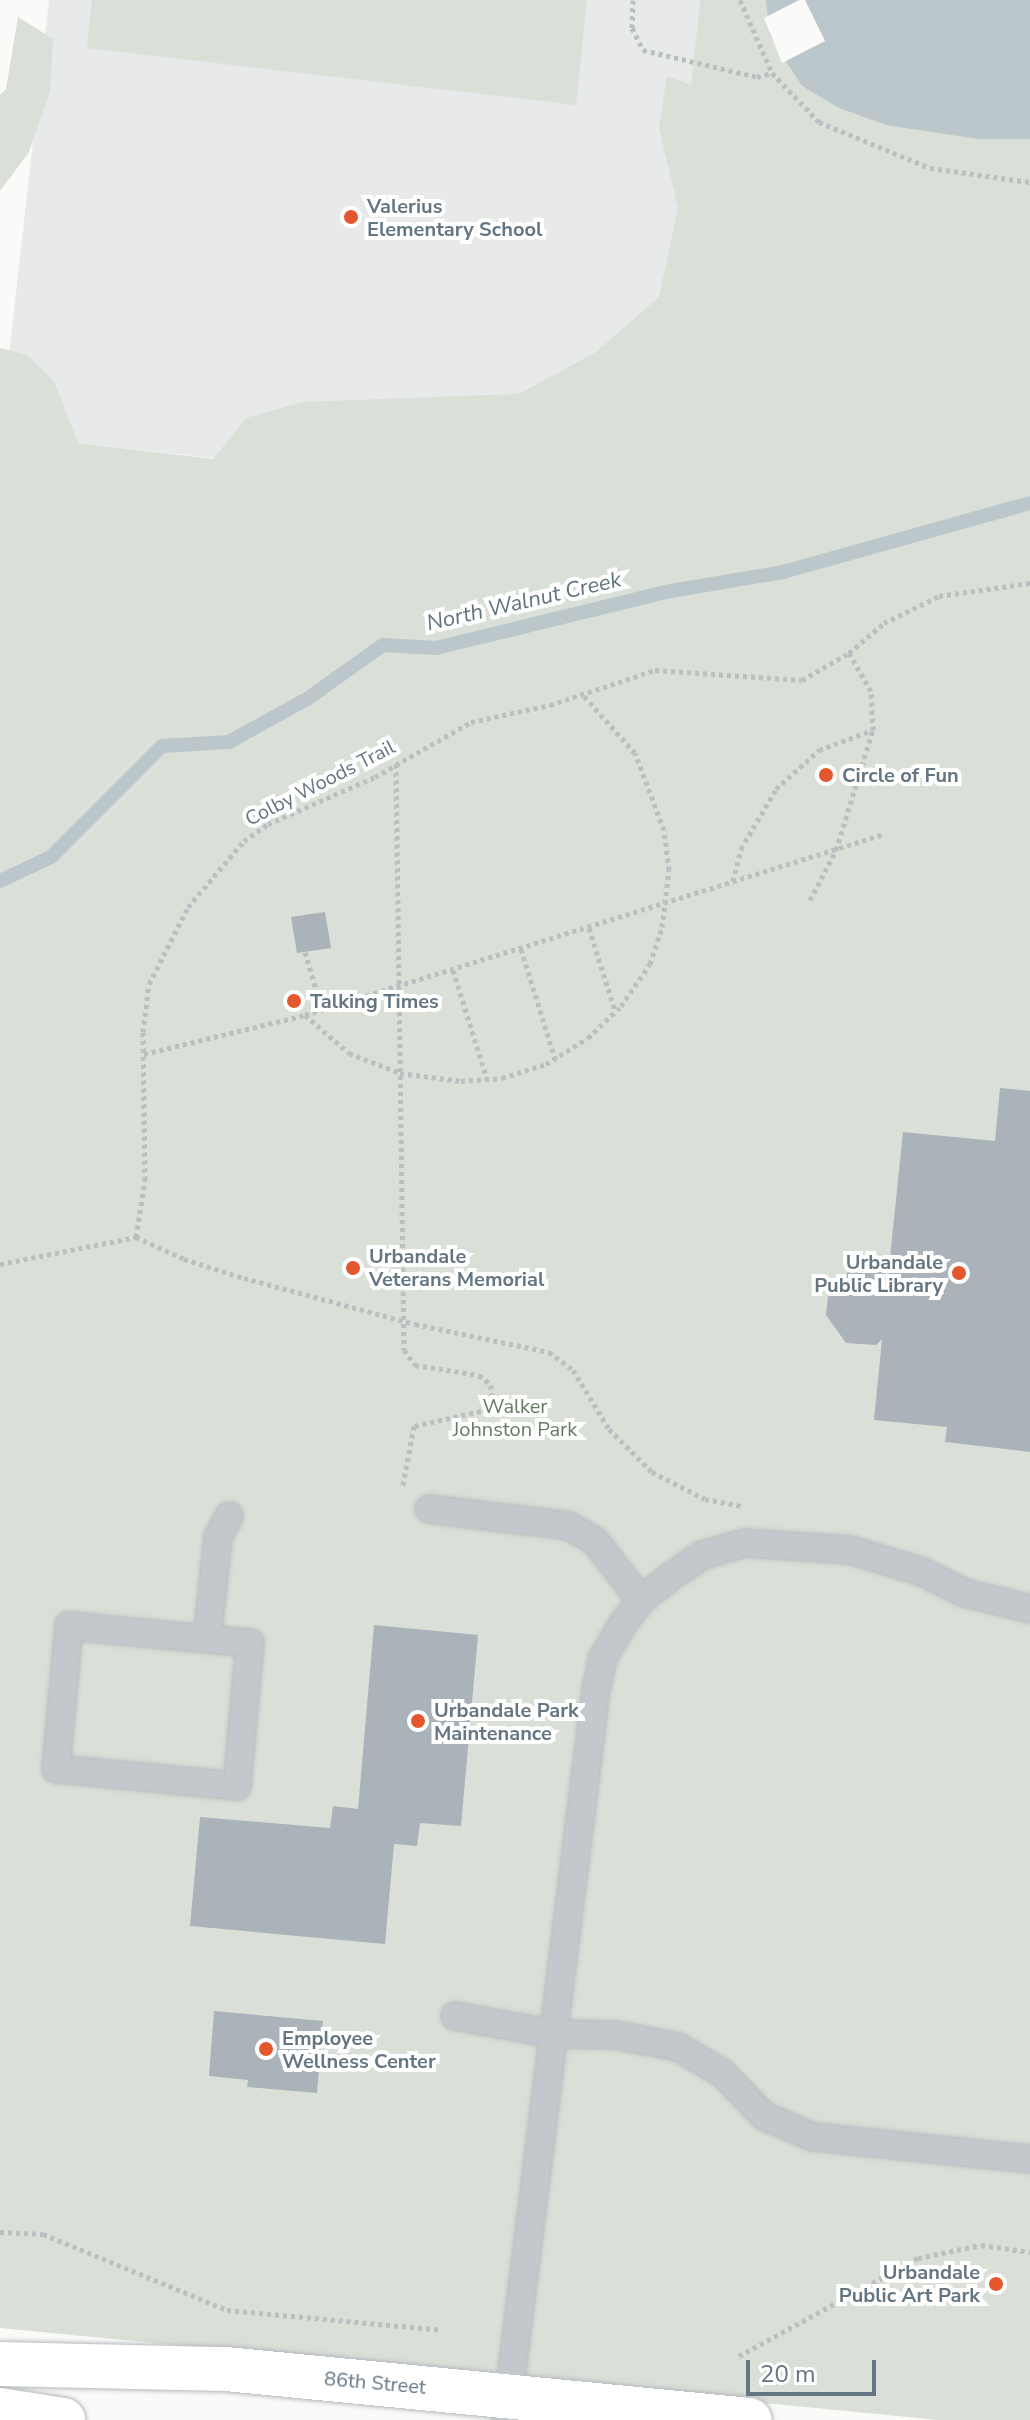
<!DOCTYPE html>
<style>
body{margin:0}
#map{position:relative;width:1030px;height:2420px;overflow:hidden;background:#fafaf8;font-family:"Nunito Sans",sans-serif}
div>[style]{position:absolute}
.built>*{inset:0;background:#e8e9e9}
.green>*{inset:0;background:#dadfd7}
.water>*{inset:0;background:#bbc7cb}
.pier>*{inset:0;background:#fafaf8}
.stream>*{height:14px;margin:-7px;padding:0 7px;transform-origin:7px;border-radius:7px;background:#bbc7cb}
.building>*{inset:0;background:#aab3b9}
.path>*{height:5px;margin-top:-2.5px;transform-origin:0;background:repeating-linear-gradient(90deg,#bbbfc2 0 4px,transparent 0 8px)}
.roads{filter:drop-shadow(0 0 2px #b5babe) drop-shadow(0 0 2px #b5babe)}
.lane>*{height:26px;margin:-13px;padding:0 13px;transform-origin:13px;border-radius:13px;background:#c3c8cc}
.primary>*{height:44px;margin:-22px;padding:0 22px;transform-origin:22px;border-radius:22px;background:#fff}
.dots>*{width:22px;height:22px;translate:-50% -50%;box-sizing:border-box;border:4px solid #fff;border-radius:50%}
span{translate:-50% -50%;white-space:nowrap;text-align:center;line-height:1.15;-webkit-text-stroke:8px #fff;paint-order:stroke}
.poi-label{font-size:20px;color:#657683;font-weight:700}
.left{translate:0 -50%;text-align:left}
.right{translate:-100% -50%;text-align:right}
.street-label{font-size:20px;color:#657683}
.park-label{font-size:20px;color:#687a64}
.water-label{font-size:22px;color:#60757c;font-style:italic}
.scale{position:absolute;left:746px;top:2360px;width:130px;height:36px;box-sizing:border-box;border:4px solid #657683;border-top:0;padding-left:10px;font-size:24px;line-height:28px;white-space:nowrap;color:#657683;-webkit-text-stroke:6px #fff;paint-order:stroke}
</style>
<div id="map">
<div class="built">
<div style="clip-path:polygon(49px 0,700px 0,647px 508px,0 434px)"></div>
</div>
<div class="green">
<div style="clip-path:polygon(92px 0,587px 0,576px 105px,87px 48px)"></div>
<div style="clip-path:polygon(700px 0,1030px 0,1030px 2420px,938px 2420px,0 2328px,0 348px,27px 355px,54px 381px,78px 443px,213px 459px,246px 418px,303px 402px,519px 394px,596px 352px,659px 297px,678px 208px,659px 128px,667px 76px,691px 85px)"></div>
<div style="clip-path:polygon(18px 17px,53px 39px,50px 91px,29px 152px,0 191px,0 95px,6px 89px)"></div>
</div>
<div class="water">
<div style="clip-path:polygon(766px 0,1030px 0,1030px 139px,978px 139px,886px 125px,839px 108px,802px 86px,770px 36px)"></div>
</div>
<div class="pier">
<div style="clip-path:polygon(799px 0,805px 0,825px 41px,782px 63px,764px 18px)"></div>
</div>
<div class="stream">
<div style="left:0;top:881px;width:56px;rotate:-25.2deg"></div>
<div style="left:51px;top:857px;width:157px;rotate:-45deg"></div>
<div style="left:162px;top:746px;width:67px;rotate:-3.4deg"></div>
<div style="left:229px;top:742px;width:89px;rotate:-28.9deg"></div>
<div style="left:307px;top:699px;width:93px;rotate:-35.4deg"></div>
<div style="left:383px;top:645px;width:53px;rotate:3.2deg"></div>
<div style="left:436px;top:648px;width:236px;rotate:-13.7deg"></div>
<div style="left:665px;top:592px;width:120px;rotate:-9.6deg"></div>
<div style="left:783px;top:572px;width:256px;rotate:-15.6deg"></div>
</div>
<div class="building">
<div style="clip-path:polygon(325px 912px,331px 948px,297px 953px,291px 917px)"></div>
<div style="clip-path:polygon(1000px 1088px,1030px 1091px,1030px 1452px,945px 1442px,947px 1427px,874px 1420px,882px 1339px,876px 1345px,846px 1343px,826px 1315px,829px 1288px,853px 1268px,882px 1270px,888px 1277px,903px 1132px,995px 1141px)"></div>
<div style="clip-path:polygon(374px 1625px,478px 1635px,461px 1826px,420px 1823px,417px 1846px,394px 1844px,385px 1944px,190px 1926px,200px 1817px,330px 1828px,333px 1806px,358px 1809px)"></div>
<div style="clip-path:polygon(214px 2011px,323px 2021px,317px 2093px,247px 2087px,248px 2080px,209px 2076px)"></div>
</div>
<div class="path">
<div style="left:633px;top:0;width:28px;rotate:92deg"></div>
<div style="left:632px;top:28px;width:25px;rotate:63deg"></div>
<div style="left:643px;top:50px;width:117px;rotate:13.3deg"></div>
<div style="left:757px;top:77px;width:16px;rotate:-15deg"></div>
<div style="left:740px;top:0;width:80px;rotate:66.3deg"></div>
<div style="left:772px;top:73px;width:68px;rotate:46.2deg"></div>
<div style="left:819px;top:122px;width:120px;rotate:22.5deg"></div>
<div style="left:930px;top:168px;width:101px;rotate:8deg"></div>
<div style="left:396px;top:764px;width:586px;rotate:89.22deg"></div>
<div style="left:404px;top:1350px;width:19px;rotate:54deg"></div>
<div style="left:415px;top:1365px;width:65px;rotate:8.9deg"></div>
<div style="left:479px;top:1375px;width:16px;rotate:40deg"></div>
<div style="left:491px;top:1385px;width:16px;rotate:86deg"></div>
<div style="left:492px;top:1401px;width:15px;rotate:138deg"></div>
<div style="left:481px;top:1411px;width:69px;rotate:167.4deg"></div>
<div style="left:414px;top:1426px;width:60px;rotate:100.6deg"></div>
<div style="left:733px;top:881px;width:33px;rotate:-76deg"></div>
<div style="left:741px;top:849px;width:69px;rotate:-59.7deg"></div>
<div style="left:776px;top:789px;width:58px;rotate:-42.2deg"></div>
<div style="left:819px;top:750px;width:58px;rotate:-20.3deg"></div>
<div style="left:810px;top:900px;width:56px;rotate:-62.5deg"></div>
<div style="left:836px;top:850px;width:126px;rotate:-72.9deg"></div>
<div style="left:873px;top:730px;width:39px;rotate:-93deg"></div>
<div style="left:871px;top:691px;width:44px;rotate:-120.1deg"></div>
<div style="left:589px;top:928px;width:87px;rotate:72.6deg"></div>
<div style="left:521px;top:949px;width:115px;rotate:72.8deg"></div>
<div style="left:305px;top:952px;width:59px;rotate:73.4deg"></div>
<div style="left:453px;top:970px;width:114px;rotate:72.7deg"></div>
<div style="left:305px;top:1015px;width:58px;rotate:40.8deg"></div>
<div style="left:349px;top:1053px;width:55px;rotate:21.4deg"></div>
<div style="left:400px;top:1073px;width:62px;rotate:7.5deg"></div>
<div style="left:461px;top:1081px;width:41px;rotate:-4.2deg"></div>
<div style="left:502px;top:1078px;width:46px;rotate:-17.7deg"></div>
<div style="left:546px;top:1064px;width:49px;rotate:-31.8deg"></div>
<div style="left:588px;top:1038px;width:46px;rotate:-44.1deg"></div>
<div style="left:621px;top:1006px;width:51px;rotate:-55.4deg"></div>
<div style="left:650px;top:964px;width:39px;rotate:-72deg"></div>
<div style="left:662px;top:927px;width:57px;rotate:-83deg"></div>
<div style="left:669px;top:870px;width:40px;rotate:-97.1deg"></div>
<div style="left:664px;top:830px;width:82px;rotate:-110.6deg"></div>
<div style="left:635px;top:753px;width:78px;rotate:-131.9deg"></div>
<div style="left:144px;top:1054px;width:166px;rotate:-13.6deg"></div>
<div style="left:305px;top:1015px;width:607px;rotate:-17.36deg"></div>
<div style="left:136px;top:1237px;width:58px;rotate:-81deg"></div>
<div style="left:145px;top:1180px;width:148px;rotate:-90.8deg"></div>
<div style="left:143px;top:1032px;width:48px;rotate:-82.9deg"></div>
<div style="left:149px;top:984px;width:86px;rotate:-63.1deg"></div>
<div style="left:188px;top:907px;width:87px;rotate:-49.7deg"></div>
<div style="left:244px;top:841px;width:29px;rotate:-35deg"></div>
<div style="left:268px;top:824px;width:117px;rotate:-23.7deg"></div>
<div style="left:375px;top:777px;width:111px;rotate:-29.8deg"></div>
<div style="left:471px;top:722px;width:81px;rotate:-12.1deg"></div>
<div style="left:550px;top:705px;width:111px;rotate:-18.4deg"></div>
<div style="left:655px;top:670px;width:147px;rotate:3.9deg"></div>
<div style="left:802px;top:680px;width:54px;rotate:-29.9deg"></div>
<div style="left:849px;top:653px;width:46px;rotate:-40.6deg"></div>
<div style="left:884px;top:623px;width:61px;rotate:-26.1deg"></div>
<div style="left:939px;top:596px;width:92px;rotate:-8.1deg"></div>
<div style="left:136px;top:1237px;width:53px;rotate:24.6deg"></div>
<div style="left:184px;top:1259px;width:63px;rotate:17.6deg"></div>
<div style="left:244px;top:1278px;width:177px;rotate:15.1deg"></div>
<div style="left:415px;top:1324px;width:137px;rotate:11.8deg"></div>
<div style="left:549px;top:1352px;width:30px;rotate:37deg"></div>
<div style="left:573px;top:1370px;width:69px;rotate:58.6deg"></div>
<div style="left:609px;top:1429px;width:61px;rotate:45deg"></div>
<div style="left:652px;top:1472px;width:59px;rotate:27deg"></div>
<div style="left:705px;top:1499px;width:37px;rotate:11deg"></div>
<div style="left:0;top:1264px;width:139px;rotate:-11.2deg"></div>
<div style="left:0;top:2232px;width:43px;rotate:2.7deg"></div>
<div style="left:43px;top:2234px;width:199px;rotate:22.4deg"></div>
<div style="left:227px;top:2310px;width:215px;rotate:5.3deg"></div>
<div style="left:739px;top:2356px;width:204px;rotate:-28.7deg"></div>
<div style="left:918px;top:2258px;width:64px;rotate:-11.7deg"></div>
<div style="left:981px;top:2245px;width:49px;rotate:8.1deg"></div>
</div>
<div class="roads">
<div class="lane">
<div style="left:429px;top:1509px;width:141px;rotate:6.9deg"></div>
<div style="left:569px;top:1526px;width:30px;rotate:30deg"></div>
<div style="left:595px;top:1541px;width:75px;rotate:52.1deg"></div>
<div style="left:69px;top:1626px;width:182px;rotate:5.4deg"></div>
<div style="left:250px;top:1643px;width:144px;rotate:95.2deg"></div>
<div style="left:237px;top:1786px;width:182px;rotate:-174.6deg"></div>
<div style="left:56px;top:1769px;width:144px;rotate:-84.8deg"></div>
<div style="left:207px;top:1639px;width:103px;rotate:-83.8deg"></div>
<div style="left:218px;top:1537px;width:24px;rotate:-62deg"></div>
<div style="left:455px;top:2016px;width:101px;rotate:10.3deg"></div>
<div style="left:554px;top:2034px;width:62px;rotate:0.9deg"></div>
<div style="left:616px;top:2035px;width:63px;rotate:11deg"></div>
<div style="left:678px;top:2047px;width:51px;rotate:30.6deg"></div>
<div style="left:722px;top:2073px;width:60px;rotate:45.7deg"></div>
<div style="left:764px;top:2116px;width:53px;rotate:23.2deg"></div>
<div style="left:813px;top:2137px;width:218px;rotate:5.8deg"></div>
<div style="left:506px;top:2420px;width:736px;rotate:-82.97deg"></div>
<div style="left:596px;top:1690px;width:33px;rotate:-78deg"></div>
<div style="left:603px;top:1658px;width:34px;rotate:-60deg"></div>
<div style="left:620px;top:1628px;width:35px;rotate:-53deg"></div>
<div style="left:641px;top:1600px;width:37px;rotate:-38deg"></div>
<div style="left:670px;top:1577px;width:40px;rotate:-34deg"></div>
<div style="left:703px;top:1555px;width:43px;rotate:-16.3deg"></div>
<div style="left:744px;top:1543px;width:106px;rotate:3.8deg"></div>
<div style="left:850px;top:1550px;width:73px;rotate:16.7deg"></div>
<div style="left:920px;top:1571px;width:50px;rotate:26.1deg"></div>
<div style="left:965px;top:1593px;width:67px;rotate:13.8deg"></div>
</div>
<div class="primary">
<div style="left:0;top:2364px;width:226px;rotate:1.3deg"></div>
<div style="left:226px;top:2369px;width:526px;rotate:5.56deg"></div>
<div style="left:0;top:2410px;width:64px;rotate:9deg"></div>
</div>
</div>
<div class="dots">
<div style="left:351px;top:217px;background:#e4572e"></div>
<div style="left:826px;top:775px;background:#e4572e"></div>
<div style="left:294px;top:1001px;background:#e4572e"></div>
<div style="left:353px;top:1268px;background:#e4572e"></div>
<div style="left:959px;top:1273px;background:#e4572e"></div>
<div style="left:418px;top:1721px;background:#e4572e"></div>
<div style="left:266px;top:2049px;background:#e4572e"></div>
<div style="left:996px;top:2284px;background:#e4572e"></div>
</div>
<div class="poi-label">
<span class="left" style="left:367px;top:218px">Valerius<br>Elementary School</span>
<span class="left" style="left:842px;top:775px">Circle of Fun</span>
<span class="left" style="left:310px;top:1001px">Talking Times</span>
<span class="left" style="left:369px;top:1268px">Urbandale<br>Veterans Memorial</span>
<span class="right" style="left:943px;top:1274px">Urbandale<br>Public Library</span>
<span class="left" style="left:434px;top:1722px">Urbandale Park<br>Maintenance</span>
<span class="left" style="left:282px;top:2050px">Employee<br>Wellness Center</span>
<span class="right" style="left:980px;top:2284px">Urbandale<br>Public Art Park</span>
</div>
<div class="street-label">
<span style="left:320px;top:783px;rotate:-27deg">Colby Woods Trail</span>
<span style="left:375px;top:2383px;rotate:5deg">86th Street</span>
</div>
<div class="park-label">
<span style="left:515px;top:1418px">Walker<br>Johnston Park</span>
</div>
<div class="water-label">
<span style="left:524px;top:602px;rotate:-13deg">North Walnut Creek</span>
</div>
<div class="scale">20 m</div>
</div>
